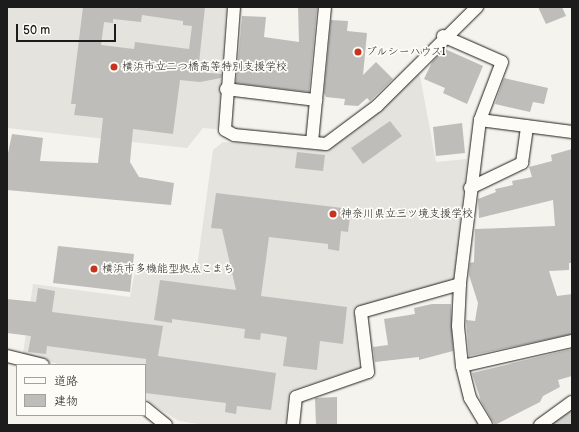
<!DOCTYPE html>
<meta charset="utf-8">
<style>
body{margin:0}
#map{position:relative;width:579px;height:432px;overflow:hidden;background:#f4f3ee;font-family:"Balsamiq Sans","Klee One",sans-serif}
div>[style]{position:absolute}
.built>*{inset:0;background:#e4e3de}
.green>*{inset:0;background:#d4d3cf}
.building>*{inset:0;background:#bebdba}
.roads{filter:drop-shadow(0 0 1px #1c1c1c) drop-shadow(0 0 1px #1c1c1c)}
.minor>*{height:12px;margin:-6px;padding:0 6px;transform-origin:6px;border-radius:6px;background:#fdfcf7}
.dots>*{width:11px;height:11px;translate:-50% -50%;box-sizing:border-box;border:2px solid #fdfcf7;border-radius:50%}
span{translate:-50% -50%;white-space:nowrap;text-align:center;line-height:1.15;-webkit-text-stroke:3.5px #fdfcf7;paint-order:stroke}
.poi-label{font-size:11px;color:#1c1c1c}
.left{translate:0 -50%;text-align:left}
.frame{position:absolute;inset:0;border:8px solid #1c1c1c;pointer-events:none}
.legend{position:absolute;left:16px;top:364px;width:130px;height:52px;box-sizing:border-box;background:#fdfcf7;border:1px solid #a3a29f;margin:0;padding:5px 7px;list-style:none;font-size:12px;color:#1c1c1c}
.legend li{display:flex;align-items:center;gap:8px;height:20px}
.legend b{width:20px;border:1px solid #a3a29f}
.scale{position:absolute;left:16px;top:24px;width:100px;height:18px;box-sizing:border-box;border:2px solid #1c1c1c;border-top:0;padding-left:5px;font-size:12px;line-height:14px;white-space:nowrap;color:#1c1c1c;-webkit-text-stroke:3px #fdfcf7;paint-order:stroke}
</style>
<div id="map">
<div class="built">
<div style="clip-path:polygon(7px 7px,226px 7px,217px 129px,203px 128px,187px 148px,7px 128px)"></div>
<div style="clip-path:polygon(415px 72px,420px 76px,436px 162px,467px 159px,454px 280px,354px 310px,359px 368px,292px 390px,288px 397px,285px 425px,205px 425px,179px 421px,145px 400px,145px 365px,61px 365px,23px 354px,33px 284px,130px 297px,136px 266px,196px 274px,213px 150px,223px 142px,328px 150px,381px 111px)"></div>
</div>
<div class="green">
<div style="clip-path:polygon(572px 410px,572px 425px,550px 425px,551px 424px)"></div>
</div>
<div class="building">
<div style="clip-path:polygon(evenodd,83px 7px,205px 7px,198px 72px,222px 74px,221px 78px,200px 82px,180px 80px,173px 134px,133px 129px,130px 162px,139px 177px,174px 183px,171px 205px,7px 190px,7px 158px,12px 134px,43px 138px,40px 161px,98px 163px,103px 118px,74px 115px,76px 104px,71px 104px,83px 7px,142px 15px,183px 21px,183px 25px,192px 26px,189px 49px,135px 42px,134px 49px,101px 45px,104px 22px,113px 23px,113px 19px,141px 22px,142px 15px)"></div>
<div style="clip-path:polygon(298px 7px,317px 8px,309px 92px,236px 83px,242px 16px,266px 17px,264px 37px,299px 42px)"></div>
<div style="clip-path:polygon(538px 7px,562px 7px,566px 16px,546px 24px)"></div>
<div style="clip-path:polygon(331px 20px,348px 21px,347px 31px,367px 33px,363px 75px,376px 62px,393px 79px,370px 101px,367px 98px,358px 106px,344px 105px,345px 99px,326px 97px,324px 93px)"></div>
<div style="clip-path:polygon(445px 49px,483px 66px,467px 104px,443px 93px,445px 88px,424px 79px,432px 62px)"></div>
<div style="clip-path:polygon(504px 78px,548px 88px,544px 104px,533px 102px,530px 112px,495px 104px)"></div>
<div style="clip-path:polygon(390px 121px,402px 136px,363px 164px,351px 148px)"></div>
<div style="clip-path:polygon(462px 123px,465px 153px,436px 156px,433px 127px)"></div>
<div style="clip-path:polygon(572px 149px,572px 263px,569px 263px,569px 270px,549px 271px,557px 296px,572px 294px,572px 334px,469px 356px,466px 320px,475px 321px,478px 303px,469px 275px,470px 263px,474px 262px,475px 229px,555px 226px,553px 200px,479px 218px,478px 199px,496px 192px,495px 189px,513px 185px,512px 181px,532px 177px,529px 167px,552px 161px,551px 155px)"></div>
<div style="clip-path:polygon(297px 152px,325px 155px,323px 171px,295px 168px)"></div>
<div style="clip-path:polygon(216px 193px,351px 209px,348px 232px,341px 231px,339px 251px,328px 249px,328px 244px,269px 237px,261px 296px,347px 307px,343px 344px,320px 341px,317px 370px,283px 366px,287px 337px,261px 333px,260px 340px,244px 338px,245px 329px,172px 319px,172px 323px,154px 320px,160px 280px,236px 290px,222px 229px,211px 228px)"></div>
<div style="clip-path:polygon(58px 246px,134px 254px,130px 292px,53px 283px)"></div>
<div style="clip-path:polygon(38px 288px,55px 291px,52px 312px,163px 326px,158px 356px,276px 373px,271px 410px,237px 406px,236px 414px,225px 412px,226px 403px,145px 393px,146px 359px,47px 346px,46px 354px,28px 352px,31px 336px,7px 333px,7px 299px,36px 302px)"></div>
<div style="clip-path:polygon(432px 304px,451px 304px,453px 351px,419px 360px,419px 357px,375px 362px,373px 347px,388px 345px,384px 319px,415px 314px,414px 308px)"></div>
<div style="clip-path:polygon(572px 349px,572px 376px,558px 380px,560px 387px,543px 396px,540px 402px,495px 425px,481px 401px,472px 373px)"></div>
<div style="clip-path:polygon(337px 397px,337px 425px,316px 425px,315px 398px)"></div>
</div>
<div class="roads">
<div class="minor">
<div style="left:234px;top:7px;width:123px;rotate:94.2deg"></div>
<div style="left:225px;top:130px;width:10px;rotate:29deg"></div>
<div style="left:234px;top:135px;width:92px;rotate:5.6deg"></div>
<div style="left:326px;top:144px;width:64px;rotate:-36.7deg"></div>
<div style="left:377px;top:106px;width:141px;rotate:-44.7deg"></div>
<div style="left:443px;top:36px;width:64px;rotate:23.8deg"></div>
<div style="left:502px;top:62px;width:62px;rotate:110.8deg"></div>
<div style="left:480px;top:120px;width:165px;rotate:97deg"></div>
<div style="left:460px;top:284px;width:42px;rotate:92.7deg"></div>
<div style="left:458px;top:326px;width:40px;rotate:84.3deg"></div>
<div style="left:462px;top:366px;width:33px;rotate:76deg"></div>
<div style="left:470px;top:398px;width:31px;rotate:59deg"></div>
<div style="left:226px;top:89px;width:91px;rotate:7deg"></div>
<div style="left:480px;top:120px;width:93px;rotate:7.4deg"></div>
<div style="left:312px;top:142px;width:136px;rotate:-84.5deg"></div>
<div style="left:470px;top:188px;width:58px;rotate:-25.7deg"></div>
<div style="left:522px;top:163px;width:37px;rotate:-82deg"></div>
<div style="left:7px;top:356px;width:37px;rotate:14deg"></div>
<div style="left:462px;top:366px;width:113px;rotate:-12.8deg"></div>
<div style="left:145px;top:408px;width:27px;rotate:39deg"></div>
<div style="left:293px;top:425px;width:28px;rotate:-84deg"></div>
<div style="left:296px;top:397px;width:76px;rotate:-19.1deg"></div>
<div style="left:368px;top:372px;width:60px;rotate:-96.7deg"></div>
<div style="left:361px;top:312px;width:103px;rotate:-15.8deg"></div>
<div style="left:540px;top:425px;width:39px;rotate:-36deg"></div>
</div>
</div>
<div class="dots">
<div style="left:358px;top:52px;background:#c8321e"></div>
<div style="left:114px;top:67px;background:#c8321e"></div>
<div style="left:333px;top:214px;background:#c8321e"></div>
<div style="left:94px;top:269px;background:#c8321e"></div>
</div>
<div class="poi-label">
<span class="left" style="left:366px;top:52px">ブルシーハウスI</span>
<span class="left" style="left:122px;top:67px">横浜市立二つ橋高等特別支援学校</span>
<span class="left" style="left:341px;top:214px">神奈川県立三ツ境支援学校</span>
<span class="left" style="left:102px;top:269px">横浜市多機能型拠点こまち</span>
</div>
<div class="frame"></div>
<ul class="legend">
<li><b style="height:5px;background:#fdfcf7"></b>道路</li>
<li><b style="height:11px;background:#bebdba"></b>建物</li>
</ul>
<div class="scale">50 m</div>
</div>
